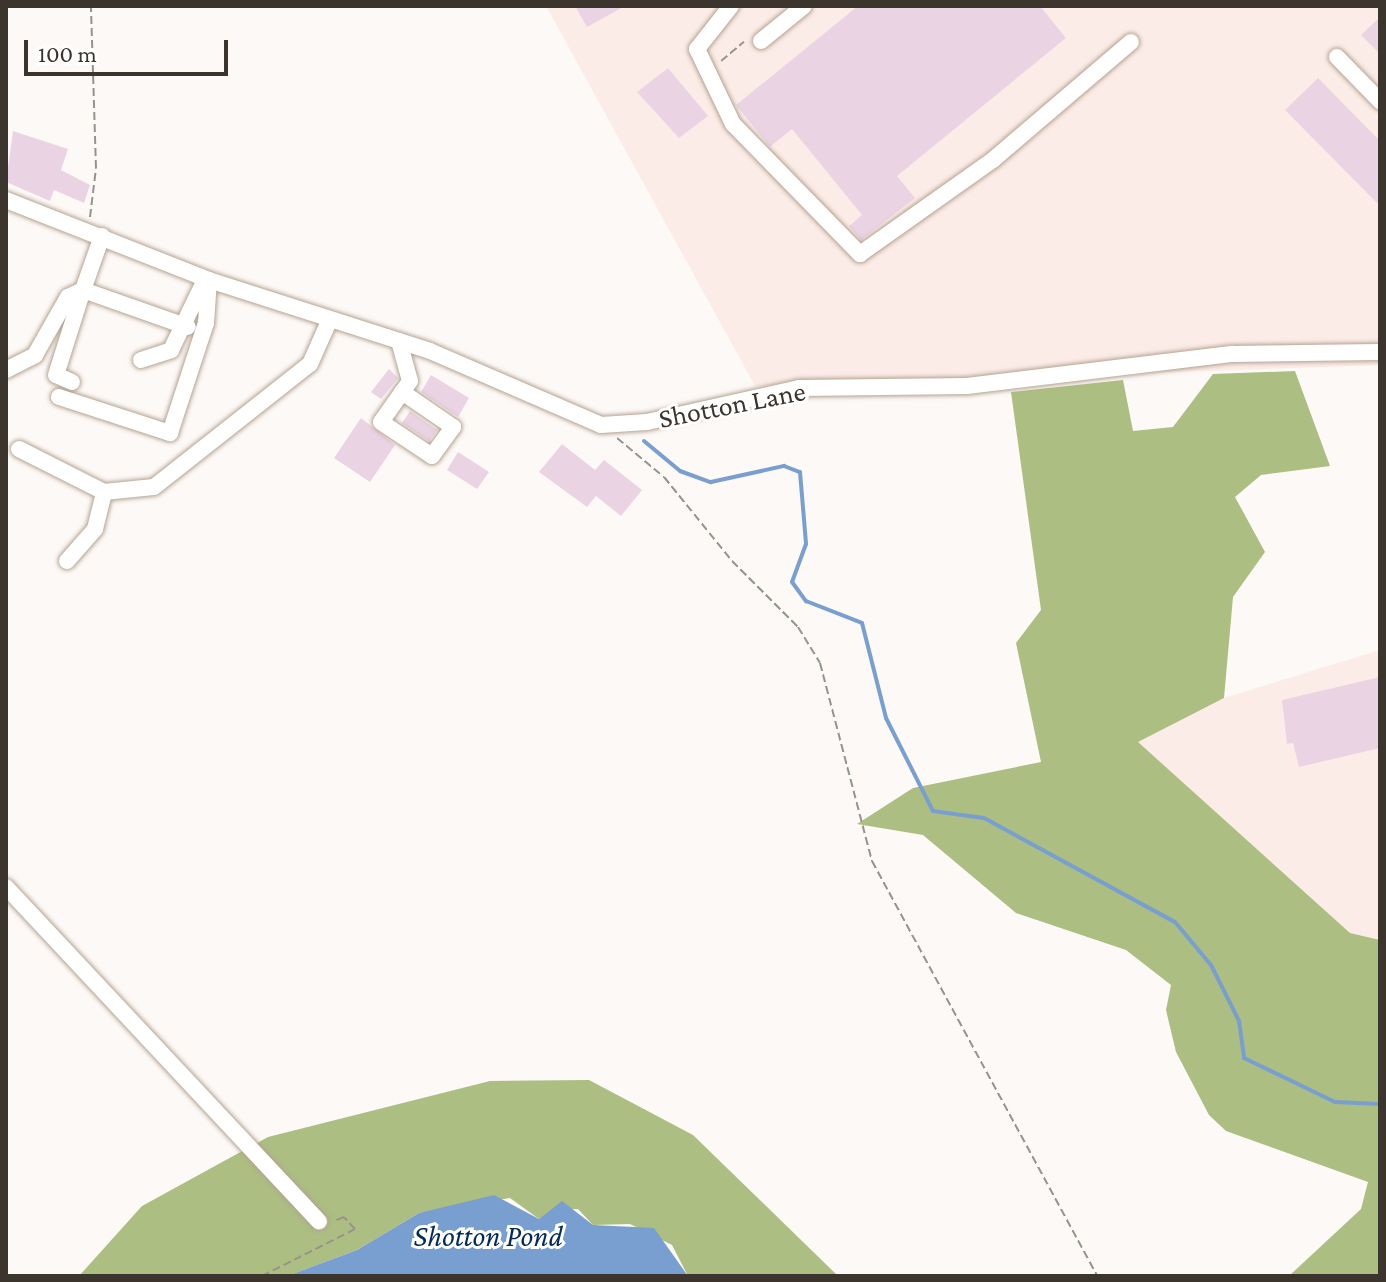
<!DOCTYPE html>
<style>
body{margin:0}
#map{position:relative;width:1386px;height:1282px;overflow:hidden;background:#fdf9f6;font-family:"Crimson Pro",serif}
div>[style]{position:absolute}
.industrial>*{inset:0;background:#fcece7}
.forest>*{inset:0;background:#acbe82}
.water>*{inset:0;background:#799fd0}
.stream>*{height:4px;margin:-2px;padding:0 2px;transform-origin:2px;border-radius:2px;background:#799fd0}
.building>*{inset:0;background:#ead4e4}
.path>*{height:2px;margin-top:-1px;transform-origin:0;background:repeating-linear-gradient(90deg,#98928d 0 8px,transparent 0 12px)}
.roads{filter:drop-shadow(0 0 2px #b4a392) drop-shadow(0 0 2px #b4a392)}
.minor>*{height:16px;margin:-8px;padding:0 8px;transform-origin:8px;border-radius:8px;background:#fff}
span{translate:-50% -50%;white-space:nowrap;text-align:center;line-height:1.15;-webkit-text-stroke:6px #fff;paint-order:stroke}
.street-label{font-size:28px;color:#3c352e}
.water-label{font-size:30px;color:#042b58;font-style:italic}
.frame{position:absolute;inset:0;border:8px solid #3c352e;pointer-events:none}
.scale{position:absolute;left:24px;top:40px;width:204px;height:36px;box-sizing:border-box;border:4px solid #3c352e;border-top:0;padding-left:10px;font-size:24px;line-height:28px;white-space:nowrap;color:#3c352e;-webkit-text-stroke:6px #fff;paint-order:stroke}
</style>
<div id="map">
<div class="industrial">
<div style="clip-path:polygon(546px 6px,1380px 6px,1380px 365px,755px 386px)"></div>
<div style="clip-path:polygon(1380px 650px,1380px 940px,1350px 933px,1137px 742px,1224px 698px)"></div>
</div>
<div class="forest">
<div style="clip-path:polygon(1295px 371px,1330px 466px,1261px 475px,1235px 497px,1265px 552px,1233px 597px,1224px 698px,1138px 742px,1350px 933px,1380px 940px,1380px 1276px,1289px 1276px,1361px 1209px,1368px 1182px,1226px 1131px,1209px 1115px,1176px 1052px,1166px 1010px,1171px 985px,1126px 950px,1016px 913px,923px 835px,857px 824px,913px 788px,1041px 762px,1016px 643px,1041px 610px,1011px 392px,1123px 380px,1133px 431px,1173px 427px,1213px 374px)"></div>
<div style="clip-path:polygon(589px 1080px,693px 1135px,838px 1276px,688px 1276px,672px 1245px,630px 1224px,593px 1225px,578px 1209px,553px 1210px,539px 1219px,510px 1198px,419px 1213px,357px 1250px,287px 1276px,79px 1276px,142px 1206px,268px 1137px,490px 1081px)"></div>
</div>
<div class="water">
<div style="clip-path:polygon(494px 1195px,539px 1219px,562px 1201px,593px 1225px,654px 1228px,688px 1276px,287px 1276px,357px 1250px,419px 1213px)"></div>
</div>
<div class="stream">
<div style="left:644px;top:441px;width:47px;rotate:39.8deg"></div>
<div style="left:680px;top:471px;width:33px;rotate:20deg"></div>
<div style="left:711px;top:482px;width:75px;rotate:-12.4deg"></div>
<div style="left:784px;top:466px;width:17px;rotate:21deg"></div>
<div style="left:800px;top:472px;width:72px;rotate:85.2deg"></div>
<div style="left:806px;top:544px;width:40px;rotate:110.2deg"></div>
<div style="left:792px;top:582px;width:24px;rotate:54deg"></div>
<div style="left:806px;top:601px;width:60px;rotate:21.4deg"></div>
<div style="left:862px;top:623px;width:98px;rotate:75.8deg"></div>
<div style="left:886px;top:718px;width:104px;rotate:63.2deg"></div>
<div style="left:933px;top:811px;width:51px;rotate:7.8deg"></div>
<div style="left:984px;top:818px;width:217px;rotate:28.6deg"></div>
<div style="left:1175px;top:922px;width:56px;rotate:50.1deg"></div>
<div style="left:1211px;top:965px;width:63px;rotate:63.4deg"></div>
<div style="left:1239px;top:1021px;width:37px;rotate:82deg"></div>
<div style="left:1244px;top:1058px;width:101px;rotate:25.8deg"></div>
<div style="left:1335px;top:1102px;width:45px;rotate:2.5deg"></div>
</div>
<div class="building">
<div style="clip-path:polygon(575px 6px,625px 6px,587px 27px)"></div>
<div style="clip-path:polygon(858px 6px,1040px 6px,1066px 38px,897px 176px,915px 198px,861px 240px,849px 226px,862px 215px,792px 129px,770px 147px,736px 105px)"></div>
<div style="clip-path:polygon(1380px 17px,1380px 54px,1361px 35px)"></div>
<div style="clip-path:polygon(668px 68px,708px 116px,679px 138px,637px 92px)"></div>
<div style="clip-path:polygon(1318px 78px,1380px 141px,1380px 206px,1285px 110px)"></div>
<div style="clip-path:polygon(13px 131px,68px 149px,61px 170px,90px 185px,84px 203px,54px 190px,50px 201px,6px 182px)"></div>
<div style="clip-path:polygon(389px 369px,398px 378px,381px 399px,371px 392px)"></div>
<div style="clip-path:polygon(431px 375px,469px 398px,458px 417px,421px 392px)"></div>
<div style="clip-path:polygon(410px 411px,437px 430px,429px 441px,402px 423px)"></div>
<div style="clip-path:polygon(361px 418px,395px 445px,370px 482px,334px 458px)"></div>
<div style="clip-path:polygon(562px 444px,595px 470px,604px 460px,642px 490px,621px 516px,596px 496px,587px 507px,539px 472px)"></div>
<div style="clip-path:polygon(458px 452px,489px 472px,477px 489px,447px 470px)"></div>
<div style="clip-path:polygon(1380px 677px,1380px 748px,1299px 767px,1293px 743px,1287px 744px,1282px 700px)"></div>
</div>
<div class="path">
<div style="left:721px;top:61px;width:30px;rotate:-40deg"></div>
<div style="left:90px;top:217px;width:49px;rotate:-83deg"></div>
<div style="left:96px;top:168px;width:162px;rotate:-91.8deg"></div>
<div style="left:617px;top:438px;width:61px;rotate:39.7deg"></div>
<div style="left:664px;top:477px;width:108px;rotate:51deg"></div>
<div style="left:732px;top:561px;width:93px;rotate:45deg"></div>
<div style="left:798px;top:627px;width:42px;rotate:58.6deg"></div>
<div style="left:820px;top:663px;width:205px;rotate:75.3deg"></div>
<div style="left:872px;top:861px;width:472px;rotate:61.5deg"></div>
<div style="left:262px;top:1276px;width:104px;rotate:-26.8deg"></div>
<div style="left:355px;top:1229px;width:16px;rotate:-133deg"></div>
<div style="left:344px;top:1217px;width:11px;rotate:158deg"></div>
</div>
<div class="roads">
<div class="minor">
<div style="left:731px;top:6px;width:55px;rotate:128.3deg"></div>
<div style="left:697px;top:49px;width:83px;rotate:64.4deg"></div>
<div style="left:733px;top:124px;width:182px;rotate:45.7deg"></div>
<div style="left:860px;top:254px;width:164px;rotate:-35.3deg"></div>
<div style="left:994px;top:159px;width:180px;rotate:-40.5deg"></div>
<div style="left:761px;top:41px;width:55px;rotate:-39.1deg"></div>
<div style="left:1337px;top:57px;width:62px;rotate:45.7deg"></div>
<div style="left:6px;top:200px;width:218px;rotate:21.5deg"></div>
<div style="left:209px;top:280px;width:232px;rotate:17.8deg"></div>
<div style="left:430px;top:351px;width:186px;rotate:23.4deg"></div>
<div style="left:601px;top:425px;width:46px;rotate:-3.7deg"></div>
<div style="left:647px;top:422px;width:156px;rotate:-12.6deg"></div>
<div style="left:799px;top:388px;width:168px;rotate:-0.7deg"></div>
<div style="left:967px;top:386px;width:268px;rotate:-6.9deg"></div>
<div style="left:1233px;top:354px;width:147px;rotate:-0.8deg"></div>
<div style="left:102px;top:236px;width:57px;rotate:109.4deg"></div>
<div style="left:83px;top:290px;width:111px;rotate:19.4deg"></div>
<div style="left:399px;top:341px;width:41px;rotate:74.6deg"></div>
<div style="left:410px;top:381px;width:50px;rotate:125.3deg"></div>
<div style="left:381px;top:422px;width:61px;rotate:33.7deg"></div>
<div style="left:432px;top:456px;width:36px;rotate:-54deg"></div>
<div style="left:453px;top:427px;width:62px;rotate:-145.5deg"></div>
<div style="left:141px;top:360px;width:32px;rotate:-18deg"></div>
<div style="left:171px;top:350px;width:73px;rotate:-64.1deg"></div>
<div style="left:6px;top:370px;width:33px;rotate:-27deg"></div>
<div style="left:35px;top:355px;width:67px;rotate:-60.4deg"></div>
<div style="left:68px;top:297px;width:17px;rotate:-25deg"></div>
<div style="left:72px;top:382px;width:17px;rotate:-156deg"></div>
<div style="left:56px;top:375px;width:89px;rotate:-72.4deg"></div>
<div style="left:59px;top:397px;width:117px;rotate:18deg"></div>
<div style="left:170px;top:433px;width:116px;rotate:-71.9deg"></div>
<div style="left:206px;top:323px;width:43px;rotate:-86deg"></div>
<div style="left:19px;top:449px;width:95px;rotate:26.8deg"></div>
<div style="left:104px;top:492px;width:50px;rotate:-5.7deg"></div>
<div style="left:154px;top:487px;width:199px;rotate:-38.3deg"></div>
<div style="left:310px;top:364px;width:49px;rotate:-66deg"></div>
<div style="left:67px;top:561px;width:43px;rotate:-48.8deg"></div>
<div style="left:95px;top:529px;width:38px;rotate:-76deg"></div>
<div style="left:6px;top:887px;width:458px;rotate:46.9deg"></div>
</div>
</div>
<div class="street-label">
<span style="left:732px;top:405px;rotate:-11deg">Shotton Lane</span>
</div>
<div class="water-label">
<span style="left:488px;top:1236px">Shotton Pond</span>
</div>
<div class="frame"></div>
<div class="scale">100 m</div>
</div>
